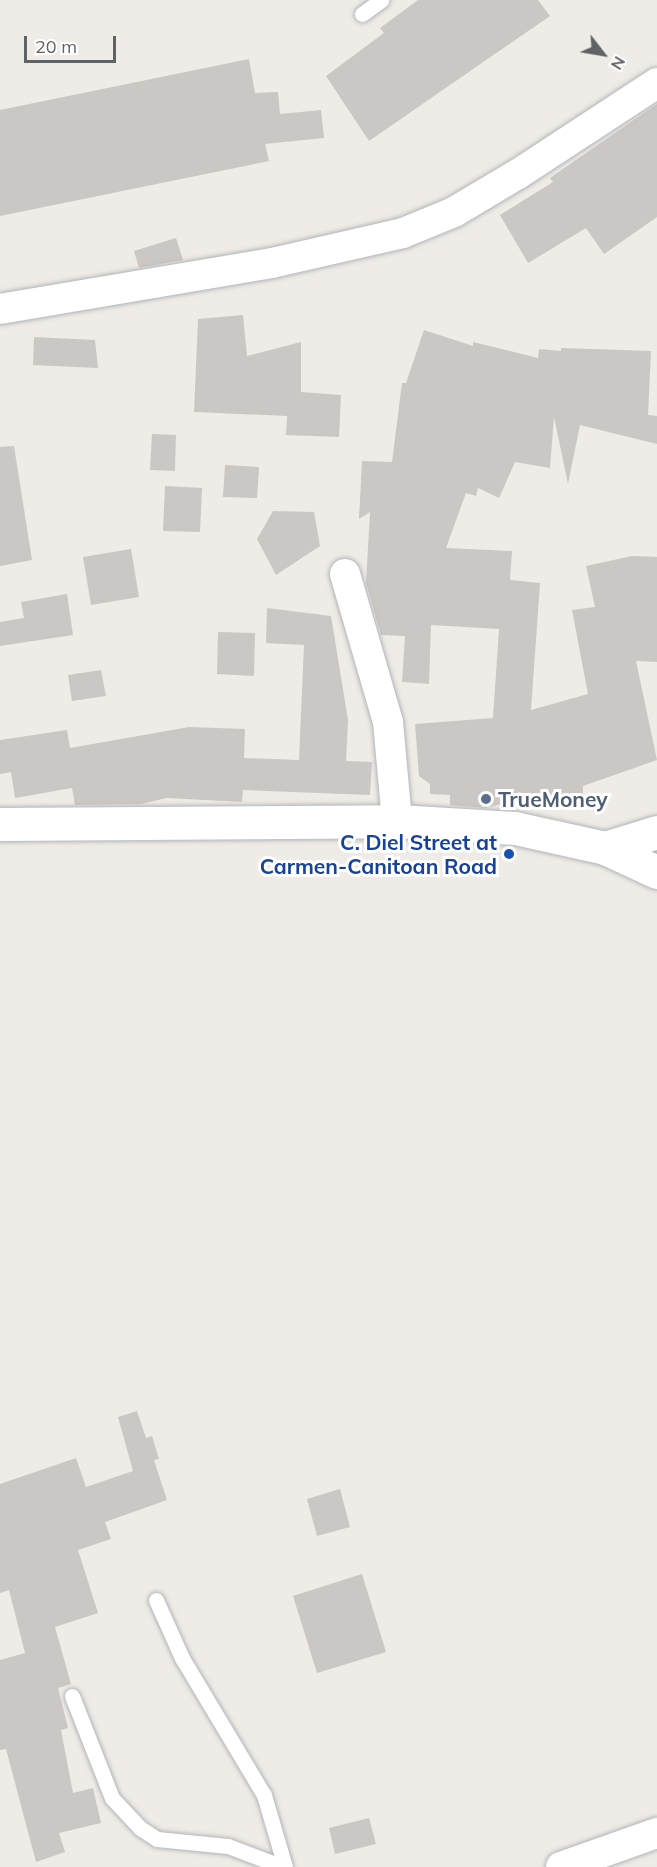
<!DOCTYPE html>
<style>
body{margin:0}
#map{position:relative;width:657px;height:1867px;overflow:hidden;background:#efece7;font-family:Mulish,sans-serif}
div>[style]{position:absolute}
.building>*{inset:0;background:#cbc7c4}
.roads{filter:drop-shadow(0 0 2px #b2b5b8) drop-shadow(0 0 2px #b2b5b8)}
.service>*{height:15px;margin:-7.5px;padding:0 7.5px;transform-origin:7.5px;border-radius:7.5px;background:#fff}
.minor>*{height:30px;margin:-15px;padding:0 15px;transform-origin:15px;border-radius:15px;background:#fff}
.secondary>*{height:33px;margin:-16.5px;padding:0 16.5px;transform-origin:16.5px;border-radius:16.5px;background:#fff}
.dots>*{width:16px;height:16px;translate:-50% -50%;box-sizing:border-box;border:3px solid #fff;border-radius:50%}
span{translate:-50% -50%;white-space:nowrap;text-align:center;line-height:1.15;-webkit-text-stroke:6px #fff;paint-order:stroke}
.service-label{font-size:21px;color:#4e5e75;font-weight:700}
.left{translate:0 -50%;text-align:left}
.transit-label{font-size:21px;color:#164399;font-weight:700}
.right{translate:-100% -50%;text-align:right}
.north{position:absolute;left:573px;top:24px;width:60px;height:60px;-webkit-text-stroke:4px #fff;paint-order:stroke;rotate:121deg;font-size:16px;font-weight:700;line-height:24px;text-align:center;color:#5f6366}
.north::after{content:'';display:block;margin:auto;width:21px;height:27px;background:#5f6366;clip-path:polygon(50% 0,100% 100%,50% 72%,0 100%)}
.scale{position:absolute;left:24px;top:36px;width:92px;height:27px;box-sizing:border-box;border:3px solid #5f6366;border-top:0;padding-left:8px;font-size:18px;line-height:21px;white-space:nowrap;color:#5f6366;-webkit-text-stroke:4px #fff;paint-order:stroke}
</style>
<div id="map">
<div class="building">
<div style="clip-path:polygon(418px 0,538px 0,550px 16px,369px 141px,326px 76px,384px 33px,380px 28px)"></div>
<div style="clip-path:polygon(249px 59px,255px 93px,278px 92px,280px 114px,321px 110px,324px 138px,265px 144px,269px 161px,0 216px,0 110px)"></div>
<div style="clip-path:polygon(657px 104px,657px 217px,604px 254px,586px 228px,528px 263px,500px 215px,553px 182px,550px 178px)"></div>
<div style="clip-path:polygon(176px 238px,183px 260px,139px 268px,134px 251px)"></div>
<div style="clip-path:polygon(243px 315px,247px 356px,301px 342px,301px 392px,341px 395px,339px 437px,286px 435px,287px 416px,194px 412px,198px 319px)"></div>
<div style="clip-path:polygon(424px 330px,473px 346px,473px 342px,538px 358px,539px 349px,561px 351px,561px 348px,651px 351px,648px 415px,657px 416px,657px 444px,580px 425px,568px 484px,554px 417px,550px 468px,515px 462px,499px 498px,478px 488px,476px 496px,466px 493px,446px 548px,512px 551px,510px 580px,540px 583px,531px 710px,588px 694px,572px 610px,595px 607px,586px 566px,632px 556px,657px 557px,657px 662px,636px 661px,657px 760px,583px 786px,583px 806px,544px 806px,544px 792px,486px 808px,450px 805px,450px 795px,430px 794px,430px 784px,419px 776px,415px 724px,493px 718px,499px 629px,431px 625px,429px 684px,402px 682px,405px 636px,381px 635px,366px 583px,370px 512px,359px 519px,362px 461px,392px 462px,402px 383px,406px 383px)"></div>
<div style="clip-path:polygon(34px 337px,95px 340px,98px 368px,33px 365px)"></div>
<div style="clip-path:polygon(152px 434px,176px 435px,175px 471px,150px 470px)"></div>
<div style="clip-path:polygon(14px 446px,32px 560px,0 566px,0 447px)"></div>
<div style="clip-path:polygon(225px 465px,259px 467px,257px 498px,223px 497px)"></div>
<div style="clip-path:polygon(165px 486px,202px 488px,200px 532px,163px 531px)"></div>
<div style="clip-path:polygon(273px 511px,314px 512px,320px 546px,276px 575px,257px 539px)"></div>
<div style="clip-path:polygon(131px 549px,139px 597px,91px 605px,83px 557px)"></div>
<div style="clip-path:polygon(67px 594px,73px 635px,0 646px,0 622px,24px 618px,21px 602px)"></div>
<div style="clip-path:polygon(267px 608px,331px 616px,348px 720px,346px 761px,372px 762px,370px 795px,243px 790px,242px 802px,167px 798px,141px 804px,75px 805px,72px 788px,15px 798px,11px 772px,0 774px,0 740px,67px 730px,70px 748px,189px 727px,245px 729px,244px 758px,299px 760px,304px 645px,266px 643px)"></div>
<div style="clip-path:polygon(218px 632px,255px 633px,254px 676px,217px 674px)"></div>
<div style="clip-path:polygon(101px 670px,106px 696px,72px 701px,68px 675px)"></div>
<div style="clip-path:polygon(137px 1411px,146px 1438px,152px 1436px,159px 1459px,154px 1460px,167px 1500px,105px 1522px,111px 1539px,78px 1550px,98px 1613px,55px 1627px,71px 1684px,58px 1688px,68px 1728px,61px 1730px,73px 1793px,93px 1788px,101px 1823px,59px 1833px,65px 1852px,36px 1862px,6px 1749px,0 1750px,0 1660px,25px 1653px,9px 1590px,0 1593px,0 1484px,76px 1458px,86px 1487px,133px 1471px,118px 1417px)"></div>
<div style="clip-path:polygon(340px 1489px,350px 1527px,317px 1536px,307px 1499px)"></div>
<div style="clip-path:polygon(362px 1574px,386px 1652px,317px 1673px,293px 1596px)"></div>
<div style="clip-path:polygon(369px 1818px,376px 1844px,335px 1854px,329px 1828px)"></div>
</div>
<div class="roads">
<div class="service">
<div style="left:362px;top:14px;width:24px;rotate:-36deg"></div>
<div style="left:156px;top:1600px;width:64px;rotate:65.9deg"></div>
<div style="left:182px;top:1658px;width:160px;rotate:59.1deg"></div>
<div style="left:264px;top:1795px;width:75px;rotate:73.7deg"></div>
<div style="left:72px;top:1696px;width:110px;rotate:68.6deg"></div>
<div style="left:112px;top:1798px;width:41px;rotate:47deg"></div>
<div style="left:140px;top:1828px;width:20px;rotate:33deg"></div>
<div style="left:157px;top:1839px;width:71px;rotate:5.6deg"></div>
<div style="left:228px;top:1846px;width:59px;rotate:20.9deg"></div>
</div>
<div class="minor">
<div style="left:0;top:309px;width:276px;rotate:-9.6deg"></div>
<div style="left:272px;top:263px;width:134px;rotate:-12.9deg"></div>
<div style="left:403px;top:233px;width:55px;rotate:-22.4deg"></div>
<div style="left:454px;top:212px;width:74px;rotate:-30.7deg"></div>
<div style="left:518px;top:174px;width:166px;rotate:-33.2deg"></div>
<div style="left:345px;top:574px;width:154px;rotate:73.8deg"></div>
<div style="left:388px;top:722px;width:99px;rotate:84.8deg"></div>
<div style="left:561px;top:1867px;width:102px;rotate:-19.5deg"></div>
</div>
<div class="secondary">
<div style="left:0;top:824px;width:397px;rotate:-0.4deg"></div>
<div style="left:397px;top:821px;width:118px;rotate:3.4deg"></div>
<div style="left:515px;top:828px;width:92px;rotate:12.5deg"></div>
<div style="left:605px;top:848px;width:57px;rotate:24.8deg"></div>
<div style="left:605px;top:848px;width:54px;rotate:-17.1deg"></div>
</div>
</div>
<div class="dots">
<div style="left:486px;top:799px;background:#5c6f8a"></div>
<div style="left:509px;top:854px;background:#1a4fb4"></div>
</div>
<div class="service-label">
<span class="left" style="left:498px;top:799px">TrueMoney</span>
</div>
<div class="transit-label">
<span class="right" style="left:497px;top:854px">C. Diel Street at<br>Carmen-Canitoan Road</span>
</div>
<div class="north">N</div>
<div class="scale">20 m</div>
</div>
